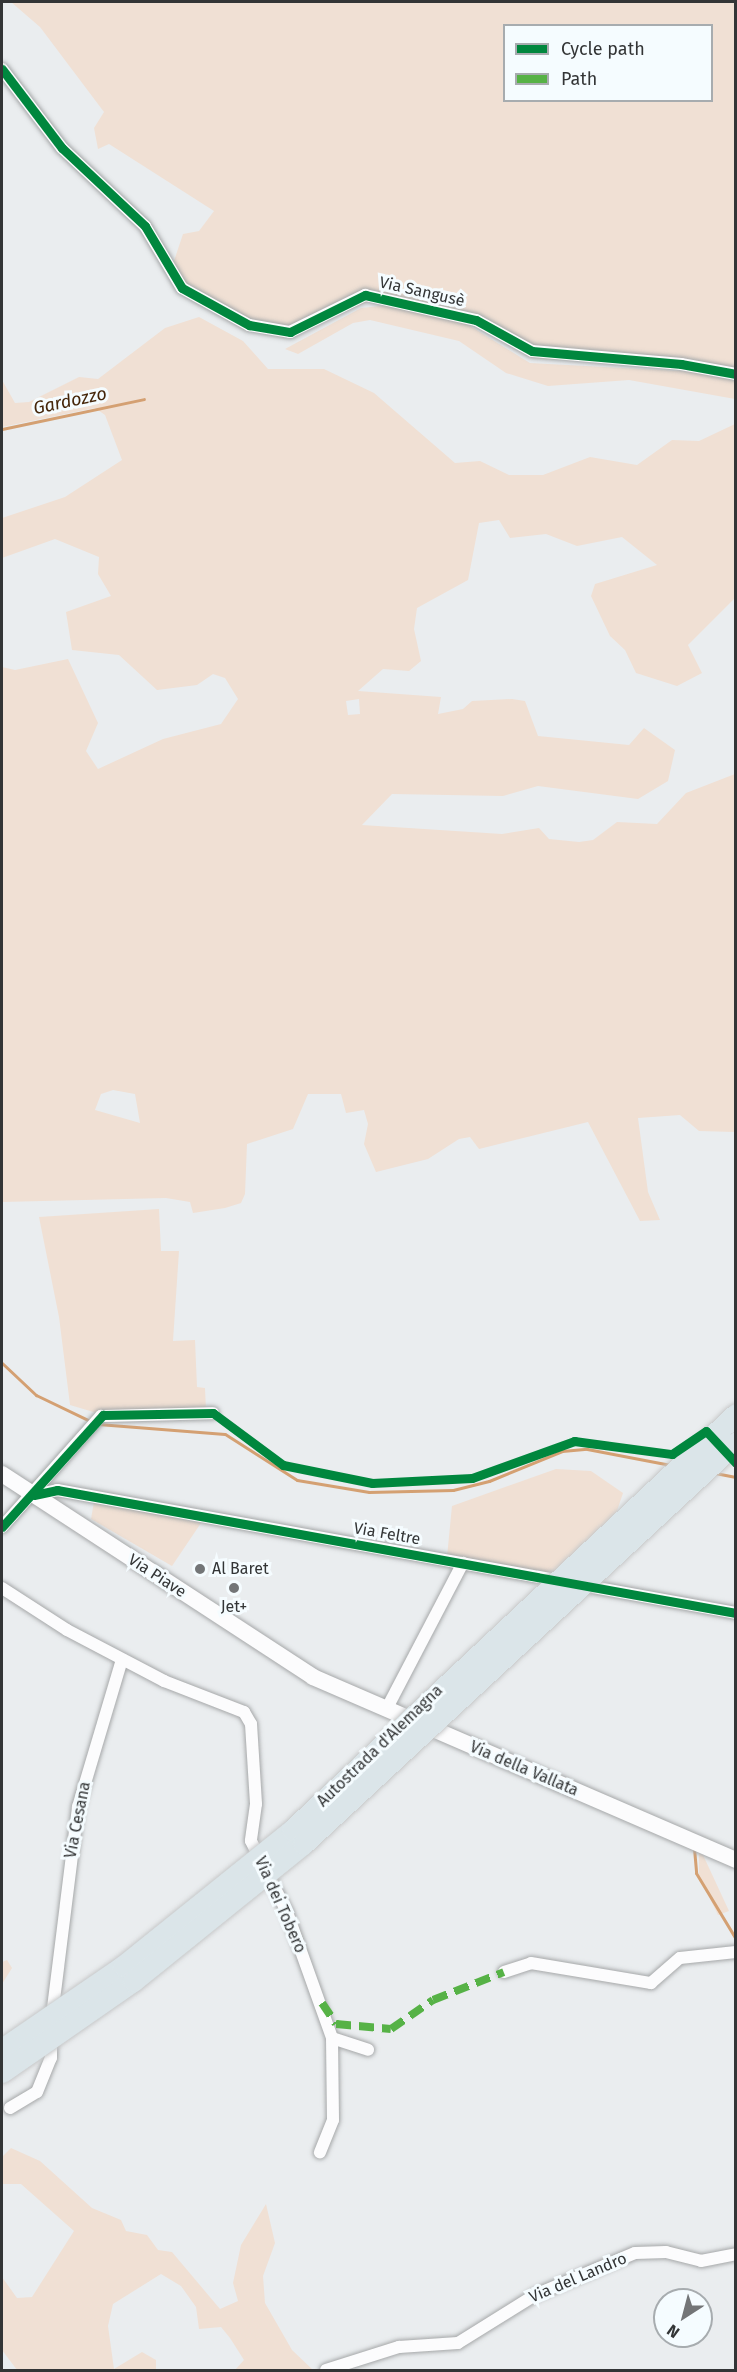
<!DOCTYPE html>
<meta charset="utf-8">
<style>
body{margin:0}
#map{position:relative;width:737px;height:2372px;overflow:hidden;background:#eaedef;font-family:"Fira Sans",sans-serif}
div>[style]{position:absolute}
.green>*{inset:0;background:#f0e0d4}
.stream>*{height:3px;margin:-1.5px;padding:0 1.5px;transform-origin:1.5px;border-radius:1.5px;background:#d4a072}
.roads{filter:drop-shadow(0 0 2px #a6a8a9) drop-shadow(0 0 2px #a6a8a9)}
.street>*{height:12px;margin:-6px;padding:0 6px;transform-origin:6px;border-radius:6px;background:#fcfcfd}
.secondary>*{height:16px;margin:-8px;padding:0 8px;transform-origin:8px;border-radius:8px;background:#fcfcfd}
.bridges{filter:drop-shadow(0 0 2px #c7c8c9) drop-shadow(0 0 2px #c7c8c9)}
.highway-bridge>*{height:21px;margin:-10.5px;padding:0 10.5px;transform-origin:10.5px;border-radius:10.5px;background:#dbe5e9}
.quiet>*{height:8px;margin-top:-4px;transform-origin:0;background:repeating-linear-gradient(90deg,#56b246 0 15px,transparent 0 23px)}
.cycleway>*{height:9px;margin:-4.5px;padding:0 4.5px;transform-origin:4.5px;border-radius:4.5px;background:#00873e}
.dots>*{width:16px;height:16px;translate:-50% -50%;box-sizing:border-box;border:3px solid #f5fcff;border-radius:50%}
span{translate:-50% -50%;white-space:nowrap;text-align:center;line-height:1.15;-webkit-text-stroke:6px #f5fcff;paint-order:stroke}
.street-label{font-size:16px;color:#333536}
.poi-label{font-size:16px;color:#333536}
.left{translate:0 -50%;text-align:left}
.water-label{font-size:18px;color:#45260a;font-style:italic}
.frame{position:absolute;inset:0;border:3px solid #333536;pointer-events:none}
.legend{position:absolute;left:503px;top:24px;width:210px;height:78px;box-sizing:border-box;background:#f5fcff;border:2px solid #a7acaf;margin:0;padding:8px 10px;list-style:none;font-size:18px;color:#333536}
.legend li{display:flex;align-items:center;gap:12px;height:30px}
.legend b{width:30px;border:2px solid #a7acaf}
.north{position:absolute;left:653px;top:2288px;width:60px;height:60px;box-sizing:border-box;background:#f5fcff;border:2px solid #a7acaf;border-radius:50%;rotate:216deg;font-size:16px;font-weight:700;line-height:24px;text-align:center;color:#333536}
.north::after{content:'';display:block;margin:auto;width:21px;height:27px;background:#737577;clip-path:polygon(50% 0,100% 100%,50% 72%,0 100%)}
</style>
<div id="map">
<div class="green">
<div style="clip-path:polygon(evenodd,11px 2px,735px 2px,735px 375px,699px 367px,532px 358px,477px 322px,370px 301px,283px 338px,196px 303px,172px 267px,183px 234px,199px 231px,214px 211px,109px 144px,98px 149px,94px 128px,104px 112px,40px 27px,11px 2px,504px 26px,712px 26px,712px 100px,504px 100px,504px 26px)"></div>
<div style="clip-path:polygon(389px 305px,462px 321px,530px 363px,698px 372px,735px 381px,735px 399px,629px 380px,548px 386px,506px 373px,459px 341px,370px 320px,353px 323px,298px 354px,285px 349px,361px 308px)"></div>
<div style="clip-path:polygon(evenodd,199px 317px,243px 341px,268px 369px,324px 369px,374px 393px,455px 463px,480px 461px,509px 475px,543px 475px,590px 457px,637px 465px,672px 440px,699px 441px,735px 424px,735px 598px,688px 645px,702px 673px,677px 686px,636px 673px,625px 650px,610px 636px,591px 596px,595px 584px,657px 565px,622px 537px,577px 546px,546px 534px,510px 538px,499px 520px,479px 523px,468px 580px,417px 608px,414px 629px,421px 661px,409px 671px,383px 669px,358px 691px,441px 697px,438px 714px,463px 709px,472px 701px,512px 699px,525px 701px,538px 736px,629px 745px,644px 728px,675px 750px,668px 781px,638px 799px,538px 786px,503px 796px,392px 794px,362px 825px,502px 834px,539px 828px,549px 839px,579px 842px,593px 840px,617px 822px,657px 824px,686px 793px,735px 774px,735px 1132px,699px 1131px,680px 1115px,638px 1118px,648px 1192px,660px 1220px,640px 1221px,588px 1122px,479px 1149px,470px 1137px,459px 1139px,428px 1159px,376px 1172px,364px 1144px,368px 1124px,364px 1110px,346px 1113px,341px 1094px,308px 1094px,293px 1129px,247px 1144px,245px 1194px,241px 1203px,225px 1208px,193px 1213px,190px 1202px,166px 1198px,2px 1202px,2px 667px,15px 670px,68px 659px,98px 723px,86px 751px,98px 769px,163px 739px,221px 724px,238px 699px,225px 678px,213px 674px,197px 685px,157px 690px,119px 655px,72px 650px,66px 612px,111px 596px,98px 574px,99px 557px,55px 539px,2px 558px,2px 518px,65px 497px,122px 460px,105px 415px,95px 408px,2px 427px,2px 380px,15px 403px,29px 402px,79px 377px,98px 379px,165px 328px,199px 317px,359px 699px,360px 714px,348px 715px,346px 701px,359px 699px,199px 317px,113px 1090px,135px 1094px,140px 1123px,95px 1110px,101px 1094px,113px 1090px)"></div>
<div style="clip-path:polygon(159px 1209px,161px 1251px,179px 1251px,173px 1341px,195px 1340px,197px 1387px,205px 1388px,206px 1410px,100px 1414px,70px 1405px,59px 1317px,39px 1217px)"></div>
<div style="clip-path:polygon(556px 1469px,591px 1471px,623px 1493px,607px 1540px,583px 1582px,447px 1557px,452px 1506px)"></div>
<div style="clip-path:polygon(94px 1502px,201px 1523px,172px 1566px,91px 1519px)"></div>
<div style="clip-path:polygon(699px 1853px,703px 1855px,729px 1911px,718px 1915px,699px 1876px)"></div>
<div style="clip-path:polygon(7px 1960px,12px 1968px,2px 1984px,2px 1962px)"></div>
<div style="clip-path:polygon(11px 2148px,40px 2161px,92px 2208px,121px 2220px,126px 2231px,147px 2235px,158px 2250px,172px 2252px,220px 2309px,238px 2301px,233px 2283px,241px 2245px,266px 2204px,275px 2243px,263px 2276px,265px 2303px,292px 2350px,313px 2370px,235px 2370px,244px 2360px,230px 2338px,221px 2327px,199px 2329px,196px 2307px,181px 2286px,161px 2274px,113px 2304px,108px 2326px,114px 2369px,142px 2352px,156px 2360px,156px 2369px,17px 2370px,2px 2350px,2px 2277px,17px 2298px,32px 2297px,74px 2231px,21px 2184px,2px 2184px,2px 2157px)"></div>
</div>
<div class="stream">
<div style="left:2px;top:429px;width:145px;rotate:-11.9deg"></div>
<div style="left:2px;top:1363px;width:47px;rotate:43.3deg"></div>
<div style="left:36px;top:1395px;width:62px;rotate:25.7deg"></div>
<div style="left:98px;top:1424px;width:127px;rotate:4.5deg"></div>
<div style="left:225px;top:1434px;width:85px;rotate:32.6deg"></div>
<div style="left:297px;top:1480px;width:73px;rotate:9.5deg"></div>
<div style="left:369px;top:1492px;width:84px;rotate:-1.4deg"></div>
<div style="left:453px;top:1490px;width:37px;rotate:-14deg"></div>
<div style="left:489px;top:1481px;width:79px;rotate:-22.3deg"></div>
<div style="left:562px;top:1451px;width:25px;rotate:-5deg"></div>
<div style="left:587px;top:1449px;width:85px;rotate:10.9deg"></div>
<div style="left:715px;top:1473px;width:21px;rotate:11deg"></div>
<div style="left:694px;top:1848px;width:25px;rotate:85deg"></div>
<div style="left:696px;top:1873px;width:77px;rotate:58.8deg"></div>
</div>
<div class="roads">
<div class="street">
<div style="left:2px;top:69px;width:99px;rotate:52.8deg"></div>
<div style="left:62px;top:148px;width:114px;rotate:43.2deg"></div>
<div style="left:145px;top:226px;width:72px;rotate:59.2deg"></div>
<div style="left:182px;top:288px;width:77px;rotate:28.9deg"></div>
<div style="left:249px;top:325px;width:42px;rotate:9.7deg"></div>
<div style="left:290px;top:332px;width:84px;rotate:-26.3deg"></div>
<div style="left:365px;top:295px;width:114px;rotate:12.7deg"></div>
<div style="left:476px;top:320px;width:64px;rotate:29deg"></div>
<div style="left:532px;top:351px;width:150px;rotate:5deg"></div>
<div style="left:681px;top:364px;width:56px;rotate:10.3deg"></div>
<div style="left:34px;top:1495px;width:24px;rotate:-12deg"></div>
<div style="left:57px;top:1490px;width:512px;rotate:10.23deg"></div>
<div style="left:2px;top:1527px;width:149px;rotate:-48.3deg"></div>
<div style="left:101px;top:1416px;width:112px;rotate:-1.5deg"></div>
<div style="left:581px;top:1585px;width:158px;rotate:10.2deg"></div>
<div style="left:2px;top:1588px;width:77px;rotate:32.9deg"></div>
<div style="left:67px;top:1630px;width:110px;rotate:27.7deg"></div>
<div style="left:164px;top:1681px;width:86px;rotate:21.2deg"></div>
<div style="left:244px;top:1712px;width:14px;rotate:60deg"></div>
<div style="left:251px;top:1724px;width:80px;rotate:86.4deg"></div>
<div style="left:256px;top:1804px;width:37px;rotate:98deg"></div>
<div style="left:251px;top:1841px;width:80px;rotate:63.1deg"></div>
<div style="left:287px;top:1912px;width:134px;rotate:70.3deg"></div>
<div style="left:332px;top:2038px;width:82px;rotate:89.3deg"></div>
<div style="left:333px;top:2120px;width:35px;rotate:112deg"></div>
<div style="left:386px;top:1710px;width:166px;rotate:-62.4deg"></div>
<div style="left:504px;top:1972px;width:28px;rotate:-18deg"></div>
<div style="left:531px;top:1963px;width:122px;rotate:9.5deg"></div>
<div style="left:651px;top:1983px;width:38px;rotate:-41deg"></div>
<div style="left:680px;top:1958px;width:56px;rotate:-6.1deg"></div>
<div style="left:52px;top:2016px;width:211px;rotate:-82.9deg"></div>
<div style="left:78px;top:1807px;width:154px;rotate:-73.4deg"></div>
<div style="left:332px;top:2038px;width:38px;rotate:18deg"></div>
<div style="left:10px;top:2108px;width:31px;rotate:-31deg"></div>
<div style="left:37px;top:2092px;width:37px;rotate:-68deg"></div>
<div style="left:51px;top:2058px;width:21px;rotate:-90deg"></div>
<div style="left:326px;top:2370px;width:77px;rotate:-17.5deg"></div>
<div style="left:399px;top:2347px;width:59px;rotate:-3.9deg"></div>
<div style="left:458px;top:2343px;width:91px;rotate:-31.9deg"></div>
<div style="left:535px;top:2295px;width:108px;rotate:-22.8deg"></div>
<div style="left:635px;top:2253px;width:31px;rotate:-2deg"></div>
<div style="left:666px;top:2252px;width:36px;rotate:14deg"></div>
<div style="left:701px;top:2261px;width:36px;rotate:-11deg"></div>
</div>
<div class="secondary">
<div style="left:2px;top:1474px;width:371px;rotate:33.1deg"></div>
<div style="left:313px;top:1677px;width:461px;rotate:23.4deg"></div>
</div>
</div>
<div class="bridges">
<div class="highway-bridge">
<div style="left:2px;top:2049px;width:147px;rotate:-34.4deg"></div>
<div style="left:123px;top:1966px;width:217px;rotate:-38.8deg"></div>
<div style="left:292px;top:1830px;width:608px;rotate:-43.14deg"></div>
<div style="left:2px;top:2072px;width:160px;rotate:-34.8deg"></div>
<div style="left:133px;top:1981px;width:218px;rotate:-38.9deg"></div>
<div style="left:303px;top:1844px;width:591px;rotate:-42.87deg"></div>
</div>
</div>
<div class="quiet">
<div style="left:322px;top:2003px;width:25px;rotate:56deg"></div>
<div style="left:336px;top:2024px;width:55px;rotate:5.2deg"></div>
<div style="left:391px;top:2029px;width:51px;rotate:-34.6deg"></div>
<div style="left:433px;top:2000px;width:76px;rotate:-21.5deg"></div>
</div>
<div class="cycleway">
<div style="left:2px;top:69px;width:99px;rotate:52.8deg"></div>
<div style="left:62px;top:148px;width:114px;rotate:43.2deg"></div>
<div style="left:145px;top:226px;width:72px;rotate:59.2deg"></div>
<div style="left:182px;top:288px;width:77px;rotate:28.9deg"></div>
<div style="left:249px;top:325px;width:42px;rotate:9.7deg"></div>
<div style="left:290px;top:332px;width:84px;rotate:-26.3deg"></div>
<div style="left:365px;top:295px;width:114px;rotate:12.7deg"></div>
<div style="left:476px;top:320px;width:64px;rotate:29deg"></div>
<div style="left:532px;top:351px;width:150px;rotate:5deg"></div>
<div style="left:681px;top:364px;width:56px;rotate:10.3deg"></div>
<div style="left:34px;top:1495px;width:24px;rotate:-12deg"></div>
<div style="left:57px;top:1490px;width:690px;rotate:10.27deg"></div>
<div style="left:2px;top:1527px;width:151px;rotate:-48deg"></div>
<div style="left:103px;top:1415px;width:110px;rotate:-1deg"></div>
<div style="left:213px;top:1413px;width:87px;rotate:36.6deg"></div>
<div style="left:283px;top:1465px;width:91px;rotate:11.4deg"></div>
<div style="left:372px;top:1483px;width:100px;rotate:-2.9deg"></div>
<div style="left:472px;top:1478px;width:109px;rotate:-19.9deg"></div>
<div style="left:574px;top:1441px;width:99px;rotate:7.6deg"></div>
<div style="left:672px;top:1454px;width:41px;rotate:-34.1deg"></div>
<div style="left:706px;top:1431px;width:44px;rotate:46.8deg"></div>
</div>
<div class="dots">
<div style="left:200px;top:1569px;background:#737577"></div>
<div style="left:234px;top:1588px;background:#737577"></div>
</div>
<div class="street-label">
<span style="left:422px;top:292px;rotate:13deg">Via Sangusè</span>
<span style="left:387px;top:1534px;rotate:10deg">Via Feltre</span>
<span style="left:157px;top:1576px;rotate:33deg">Via Piave</span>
<span style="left:380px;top:1746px;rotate:-44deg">Autostrada d'Alemagna</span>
<span style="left:524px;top:1769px;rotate:23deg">Via della Vallata</span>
<span style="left:78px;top:1820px;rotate:-79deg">Via Cesana</span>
<span style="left:280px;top:1905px;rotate:66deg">Via dei Tobero</span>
<span style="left:578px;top:2278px;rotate:-23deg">Via del Landro</span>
</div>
<div class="poi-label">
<span class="left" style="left:212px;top:1569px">Al Baret</span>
<span style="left:234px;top:1607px">Jet+</span>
</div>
<div class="water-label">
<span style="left:70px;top:401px;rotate:-12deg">Gardozzo</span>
</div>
<div class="frame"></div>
<ul class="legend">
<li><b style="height:8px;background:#00873e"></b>Cycle path</li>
<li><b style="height:8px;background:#56b246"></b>Path</li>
</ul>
<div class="north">N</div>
</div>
